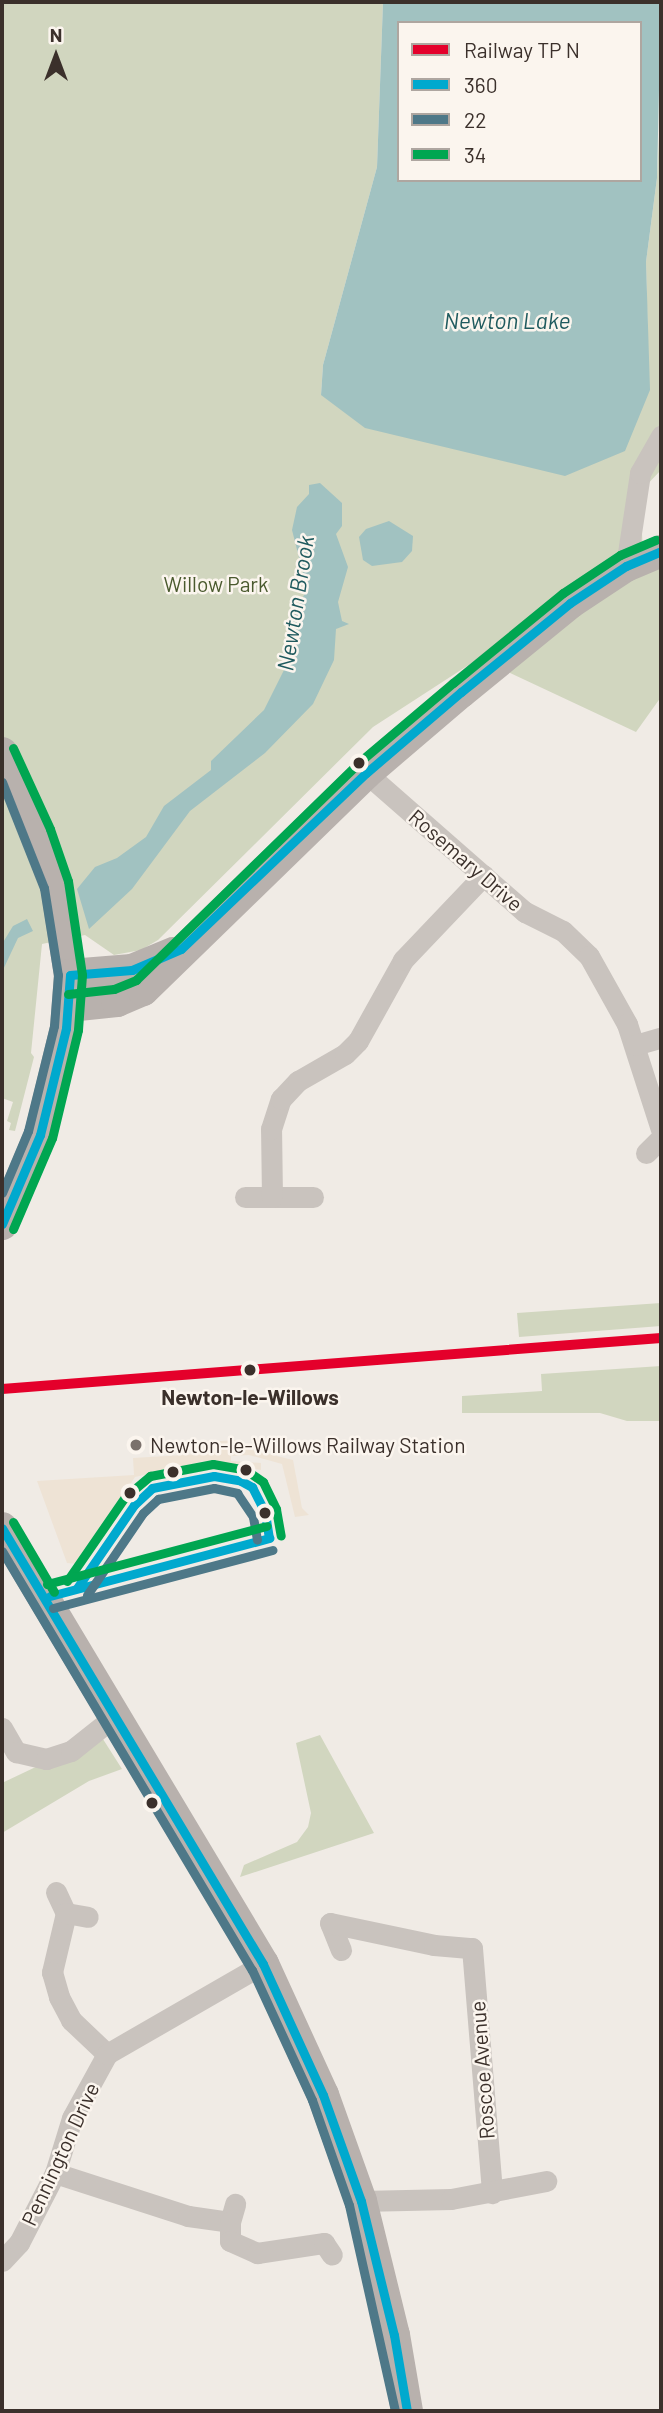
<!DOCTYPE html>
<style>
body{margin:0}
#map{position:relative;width:663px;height:2413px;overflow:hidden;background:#f0ebe5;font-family:Barlow,sans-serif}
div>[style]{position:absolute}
.green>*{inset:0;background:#d1d6bf}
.plaza>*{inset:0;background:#eee3d5}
.water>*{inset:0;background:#a1c2c1}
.street>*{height:21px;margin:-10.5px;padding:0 10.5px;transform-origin:10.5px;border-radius:10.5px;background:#c9c3be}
.primary>*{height:32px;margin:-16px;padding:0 16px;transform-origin:16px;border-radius:16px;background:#b8b1ad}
.bus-1>*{height:9px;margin:-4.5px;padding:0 4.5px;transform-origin:4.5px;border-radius:4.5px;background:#00a9ce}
.bus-2>*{height:9px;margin:-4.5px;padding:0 4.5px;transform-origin:4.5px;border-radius:4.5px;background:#4e7888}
.bus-3>*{height:9px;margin:-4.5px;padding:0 4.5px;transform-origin:4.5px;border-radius:4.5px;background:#00a651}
.rail-1>*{height:10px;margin:-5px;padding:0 5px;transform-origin:5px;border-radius:5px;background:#e4002b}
.dots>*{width:19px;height:19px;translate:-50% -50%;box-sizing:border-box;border:4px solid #fbf5ee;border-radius:50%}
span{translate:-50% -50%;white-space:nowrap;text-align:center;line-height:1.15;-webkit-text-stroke:5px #fbf5ee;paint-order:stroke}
.park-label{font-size:21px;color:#4a5a2e}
.street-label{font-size:21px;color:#3b302b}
.stop-label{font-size:21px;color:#3b302b;font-weight:700}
.poi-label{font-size:21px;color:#3b302b}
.left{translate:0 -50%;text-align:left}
.water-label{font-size:23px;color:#1f5a5e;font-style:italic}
.frame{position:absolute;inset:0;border:4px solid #3b302b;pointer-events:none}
.legend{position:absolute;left:397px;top:21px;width:245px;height:161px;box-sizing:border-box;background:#fbf5ee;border:2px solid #aea6a0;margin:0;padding:9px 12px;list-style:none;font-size:21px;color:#3b302b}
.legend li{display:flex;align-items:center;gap:14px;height:35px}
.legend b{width:35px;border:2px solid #aea6a0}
.north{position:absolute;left:21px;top:21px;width:70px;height:70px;-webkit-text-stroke:5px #fbf5ee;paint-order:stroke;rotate:0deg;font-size:19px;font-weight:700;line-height:28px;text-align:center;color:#3b302b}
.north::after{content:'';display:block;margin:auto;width:24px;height:32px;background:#3b302b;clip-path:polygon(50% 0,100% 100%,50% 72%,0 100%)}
</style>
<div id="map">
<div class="green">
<div style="clip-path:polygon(4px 2px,383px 2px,377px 167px,323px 365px,321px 395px,649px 390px,646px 262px,657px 178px,661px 95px,661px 470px,640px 492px,644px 574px,661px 564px,661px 697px,636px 732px,508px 672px,484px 655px,373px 727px,158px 940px,141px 950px,114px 955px,85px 935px,42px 944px,31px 1053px,34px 1057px,15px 1131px,9px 1130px,11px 1123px,7px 1121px,13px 1102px,2px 1098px)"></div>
<div style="clip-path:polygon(661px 1303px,661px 1326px,519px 1337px,517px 1313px)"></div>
<div style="clip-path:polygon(661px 1366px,661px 1421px,627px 1421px,600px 1413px,462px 1413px,462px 1396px,542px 1391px,541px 1374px)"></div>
<div style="clip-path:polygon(320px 1735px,374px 1833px,240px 1877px,244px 1865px,297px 1842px,308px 1827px,311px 1813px,296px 1743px)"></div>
<div style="clip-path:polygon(101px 1736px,122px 1769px,89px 1781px,2px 1833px,2px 1783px)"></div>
</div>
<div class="plaza">
<div style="clip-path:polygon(237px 1440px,240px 1447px,293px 1460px,302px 1508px,309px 1515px,295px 1517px,282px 1464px,249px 1455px,231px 1456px,231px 1461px,261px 1463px,261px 1470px,204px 1461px,135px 1477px,79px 1564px,67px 1563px,37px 1481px,134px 1475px,133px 1458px,200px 1454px,203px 1442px)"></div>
</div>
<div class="water">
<div style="clip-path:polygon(evenodd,383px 2px,661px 2px,657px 178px,646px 262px,650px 390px,625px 451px,565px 476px,365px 428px,321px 395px,323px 365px,377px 167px,383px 2px,399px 23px,640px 23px,640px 180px,399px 180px,399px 23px)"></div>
<div style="clip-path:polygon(320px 483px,342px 503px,342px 526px,336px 534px,348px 567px,338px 602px,342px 621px,349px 624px,336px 629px,334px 660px,313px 704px,265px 753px,190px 811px,132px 889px,89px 929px,77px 889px,95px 867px,117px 858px,146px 837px,164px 806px,211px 770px,211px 761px,264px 710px,288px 662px,284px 650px,293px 617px,307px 589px,292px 530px,297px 507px,309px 494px,309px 485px)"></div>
<div style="clip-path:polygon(389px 521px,413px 536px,412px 551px,402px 562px,372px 566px,363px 560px,359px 537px,366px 529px)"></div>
<div style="clip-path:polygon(27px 919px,33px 931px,18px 938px,2px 972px,2px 944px,13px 926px)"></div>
</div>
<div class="street">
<div style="left:626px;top:566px;width:94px;rotate:-81.4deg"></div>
<div style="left:640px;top:473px;width:43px;rotate:-60.4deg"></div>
<div style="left:366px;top:773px;width:211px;rotate:41.2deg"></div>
<div style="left:525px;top:912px;width:42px;rotate:26.6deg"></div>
<div style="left:563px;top:931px;width:36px;rotate:44deg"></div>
<div style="left:589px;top:956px;width:78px;rotate:60.8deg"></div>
<div style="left:627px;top:1024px;width:110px;rotate:72.1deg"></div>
<div style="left:635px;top:1045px;width:26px;rotate:-16deg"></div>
<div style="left:646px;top:1153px;width:21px;rotate:-45deg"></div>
<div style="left:245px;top:1197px;width:27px"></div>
<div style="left:313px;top:1197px;width:41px;rotate:180deg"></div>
<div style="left:272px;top:1197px;width:68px;rotate:-90.8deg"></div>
<div style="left:271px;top:1129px;width:32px;rotate:-72deg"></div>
<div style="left:281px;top:1099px;width:25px;rotate:-47deg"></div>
<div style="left:298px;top:1081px;width:54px;rotate:-29.9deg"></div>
<div style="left:345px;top:1054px;width:18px;rotate:-45deg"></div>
<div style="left:358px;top:1041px;width:93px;rotate:-60.9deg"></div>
<div style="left:403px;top:960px;width:117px;rotate:-46.4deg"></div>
<div style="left:2px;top:1728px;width:28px;rotate:60deg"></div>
<div style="left:16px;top:1752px;width:31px;rotate:13deg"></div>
<div style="left:46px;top:1759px;width:26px;rotate:-18deg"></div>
<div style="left:71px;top:1751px;width:56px;rotate:-38.5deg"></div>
<div style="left:56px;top:1892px;width:23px;rotate:65deg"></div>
<div style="left:66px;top:1913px;width:61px;rotate:103.3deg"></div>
<div style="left:52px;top:1972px;width:26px;rotate:74deg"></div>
<div style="left:59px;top:1997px;width:26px;rotate:62deg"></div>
<div style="left:71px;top:2020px;width:50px;rotate:43.4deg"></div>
<div style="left:66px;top:1913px;width:22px;rotate:10deg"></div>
<div style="left:341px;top:1950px;width:29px;rotate:-112deg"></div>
<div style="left:330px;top:1923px;width:106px;rotate:11.9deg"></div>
<div style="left:434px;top:1945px;width:38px;rotate:5deg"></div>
<div style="left:472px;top:1948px;width:246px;rotate:85.3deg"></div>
<div style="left:55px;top:2173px;width:140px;rotate:17.9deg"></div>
<div style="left:188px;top:2216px;width:42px;rotate:8.1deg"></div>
<div style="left:230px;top:2222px;width:19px;rotate:-74deg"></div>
<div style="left:361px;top:2201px;width:90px;rotate:-1.3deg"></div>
<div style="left:451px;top:2199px;width:97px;rotate:-10.7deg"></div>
<div style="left:230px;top:2222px;width:19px;rotate:90deg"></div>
<div style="left:230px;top:2241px;width:30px;rotate:24deg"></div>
<div style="left:257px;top:2253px;width:68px;rotate:-8.5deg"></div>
<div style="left:324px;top:2243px;width:14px;rotate:56deg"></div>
<div style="left:2px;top:2261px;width:25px;rotate:-47deg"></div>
<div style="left:19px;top:2243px;width:79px;rotate:-62.8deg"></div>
<div style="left:55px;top:2173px;width:58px;rotate:-72.8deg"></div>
<div style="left:72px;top:2118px;width:73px;rotate:-61.3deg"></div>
<div style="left:107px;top:2054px;width:180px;rotate:-30deg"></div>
</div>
<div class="primary">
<div style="left:2px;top:753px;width:89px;rotate:65.4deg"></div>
<div style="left:39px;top:834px;width:54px;rotate:71.6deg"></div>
<div style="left:56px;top:885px;width:91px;rotate:81.2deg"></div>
<div style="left:70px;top:975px;width:53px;rotate:94.3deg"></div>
<div style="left:66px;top:1028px;width:110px;rotate:103.7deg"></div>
<div style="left:40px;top:1135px;width:97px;rotate:113.1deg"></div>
<div style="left:70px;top:975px;width:62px;rotate:-4.6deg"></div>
<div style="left:132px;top:970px;width:44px;rotate:-22.5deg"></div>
<div style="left:69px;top:1006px;width:48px;rotate:-5.9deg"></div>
<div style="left:117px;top:1001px;width:28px;rotate:-23deg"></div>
<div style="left:143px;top:990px;width:311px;rotate:-44.2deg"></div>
<div style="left:366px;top:773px;width:125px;rotate:-40.5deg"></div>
<div style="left:461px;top:692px;width:141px;rotate:-39.2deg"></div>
<div style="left:570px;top:603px;width:67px;rotate:-33.5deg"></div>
<div style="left:626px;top:566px;width:38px;rotate:-23deg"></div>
<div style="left:2px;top:1528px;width:508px;rotate:59.09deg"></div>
<div style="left:263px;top:1964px;width:144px;rotate:65.4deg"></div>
<div style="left:323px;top:2095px;width:113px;rotate:70.3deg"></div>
<div style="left:361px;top:2201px;width:138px;rotate:76.2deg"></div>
<div style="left:394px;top:2335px;width:77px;rotate:80.3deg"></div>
</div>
<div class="bus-1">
<div style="left:2px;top:1224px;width:97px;rotate:-66.9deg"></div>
<div style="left:40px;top:1135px;width:110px;rotate:-76.3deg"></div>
<div style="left:66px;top:1028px;width:53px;rotate:-85.7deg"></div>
<div style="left:70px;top:975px;width:62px;rotate:-4.6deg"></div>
<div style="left:132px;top:970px;width:53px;rotate:-23.2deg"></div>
<div style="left:181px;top:949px;width:255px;rotate:-43.6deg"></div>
<div style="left:366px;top:773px;width:125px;rotate:-40.5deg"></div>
<div style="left:461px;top:692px;width:141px;rotate:-39.2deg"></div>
<div style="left:570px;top:603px;width:67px;rotate:-33.5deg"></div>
<div style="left:626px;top:566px;width:38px;rotate:-23deg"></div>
<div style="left:2px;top:1528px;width:508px;rotate:59.09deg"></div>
<div style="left:263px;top:1964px;width:144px;rotate:65.4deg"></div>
<div style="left:323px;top:2095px;width:113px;rotate:70.3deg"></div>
<div style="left:361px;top:2201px;width:138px;rotate:76.2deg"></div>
<div style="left:394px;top:2335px;width:77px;rotate:80.3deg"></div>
<div style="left:77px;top:1588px;width:101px;rotate:-55.5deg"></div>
<div style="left:134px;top:1505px;width:25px;rotate:-43deg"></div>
<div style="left:152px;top:1488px;width:63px;rotate:-11deg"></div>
<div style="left:214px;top:1476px;width:27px;rotate:10deg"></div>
<div style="left:241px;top:1481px;width:13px;rotate:29deg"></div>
<div style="left:252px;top:1487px;width:29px;rotate:63deg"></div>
<div style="left:265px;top:1513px;width:25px;rotate:81deg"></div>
<div style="left:50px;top:1596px;width:227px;rotate:-14.8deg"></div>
</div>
<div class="bus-2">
<div style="left:2px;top:782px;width:114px;rotate:68.4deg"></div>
<div style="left:44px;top:888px;width:88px;rotate:80.9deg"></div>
<div style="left:58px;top:975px;width:51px;rotate:94.5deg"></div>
<div style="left:54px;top:1026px;width:108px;rotate:103.9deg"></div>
<div style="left:28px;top:1131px;width:67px;rotate:112.8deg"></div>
<div style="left:2px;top:1551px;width:488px;rotate:59.2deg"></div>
<div style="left:252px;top:1970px;width:143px;rotate:65.2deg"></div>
<div style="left:312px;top:2100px;width:111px;rotate:70.6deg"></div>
<div style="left:349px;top:2205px;width:211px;rotate:77.4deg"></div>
<div style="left:87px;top:1595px;width:99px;rotate:-55.7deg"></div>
<div style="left:143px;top:1513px;width:21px;rotate:-43deg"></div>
<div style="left:158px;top:1499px;width:57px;rotate:-11.1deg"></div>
<div style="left:214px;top:1488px;width:24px;rotate:12deg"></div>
<div style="left:237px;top:1493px;width:29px;rotate:56deg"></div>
<div style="left:253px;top:1517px;width:23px;rotate:80deg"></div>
<div style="left:53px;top:1608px;width:227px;rotate:-14.8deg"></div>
</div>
<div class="bus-3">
<div style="left:13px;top:748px;width:89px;rotate:65.4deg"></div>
<div style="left:50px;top:829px;width:55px;rotate:70.9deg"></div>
<div style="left:68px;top:881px;width:95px;rotate:81.5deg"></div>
<div style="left:82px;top:975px;width:55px;rotate:94.2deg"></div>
<div style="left:78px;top:1030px;width:111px;rotate:103.5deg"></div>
<div style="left:52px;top:1138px;width:99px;rotate:113.2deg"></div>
<div style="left:68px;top:994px;width:46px;rotate:-6.2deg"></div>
<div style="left:114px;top:989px;width:24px;rotate:-22deg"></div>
<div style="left:136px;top:980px;width:309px;rotate:-44.3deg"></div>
<div style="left:357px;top:764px;width:126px;rotate:-40.2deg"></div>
<div style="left:453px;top:683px;width:142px;rotate:-39.3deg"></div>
<div style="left:563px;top:593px;width:69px;rotate:-33.7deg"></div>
<div style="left:620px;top:555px;width:39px;rotate:-23deg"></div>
<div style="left:13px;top:1522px;width:81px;rotate:59.6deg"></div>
<div style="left:67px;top:1581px;width:102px;rotate:-55.4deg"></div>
<div style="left:125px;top:1497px;width:33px;rotate:-40deg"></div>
<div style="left:150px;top:1476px;width:64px;rotate:-10.8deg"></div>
<div style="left:213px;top:1464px;width:34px;rotate:10deg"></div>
<div style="left:246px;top:1470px;width:21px;rotate:35deg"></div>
<div style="left:263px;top:1482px;width:30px;rotate:64deg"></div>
<div style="left:276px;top:1509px;width:27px;rotate:80deg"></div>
<div style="left:47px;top:1584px;width:227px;rotate:-14.8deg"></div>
</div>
<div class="rail-1">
<div style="left:2px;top:1389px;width:661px;rotate:-4.43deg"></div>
</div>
<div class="dots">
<div style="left:359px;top:763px;background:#3b302b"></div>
<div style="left:250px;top:1370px;background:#3b302b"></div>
<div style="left:136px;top:1445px;background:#7a716c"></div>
<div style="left:246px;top:1470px;background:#3b302b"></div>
<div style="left:173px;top:1472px;background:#3b302b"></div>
<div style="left:130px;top:1493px;background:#3b302b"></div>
<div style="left:265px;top:1513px;background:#3b302b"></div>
<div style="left:152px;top:1803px;background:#3b302b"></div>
</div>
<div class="park-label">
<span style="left:216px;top:584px">Willow Park</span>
</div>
<div class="street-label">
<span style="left:466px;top:860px;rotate:41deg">Rosemary Drive</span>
<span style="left:482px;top:2070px;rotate:-94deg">Roscoe Avenue</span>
<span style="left:60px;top:2154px;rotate:-65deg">Pennington Drive</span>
</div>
<div class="stop-label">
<span style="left:250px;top:1397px">Newton-le-Willows</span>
</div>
<div class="poi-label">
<span class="left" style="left:150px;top:1445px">Newton-le-Willows Railway Station</span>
</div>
<div class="water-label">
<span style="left:507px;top:320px">Newton Lake</span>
<span style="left:295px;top:603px;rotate:-81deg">Newton Brook</span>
</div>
<div class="frame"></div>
<ul class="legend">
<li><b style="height:9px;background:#e4002b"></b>Railway TP N</li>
<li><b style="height:9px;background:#00a9ce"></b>360</li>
<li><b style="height:9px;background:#4e7888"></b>22</li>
<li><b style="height:9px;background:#00a651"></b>34</li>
</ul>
<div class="north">N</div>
</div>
